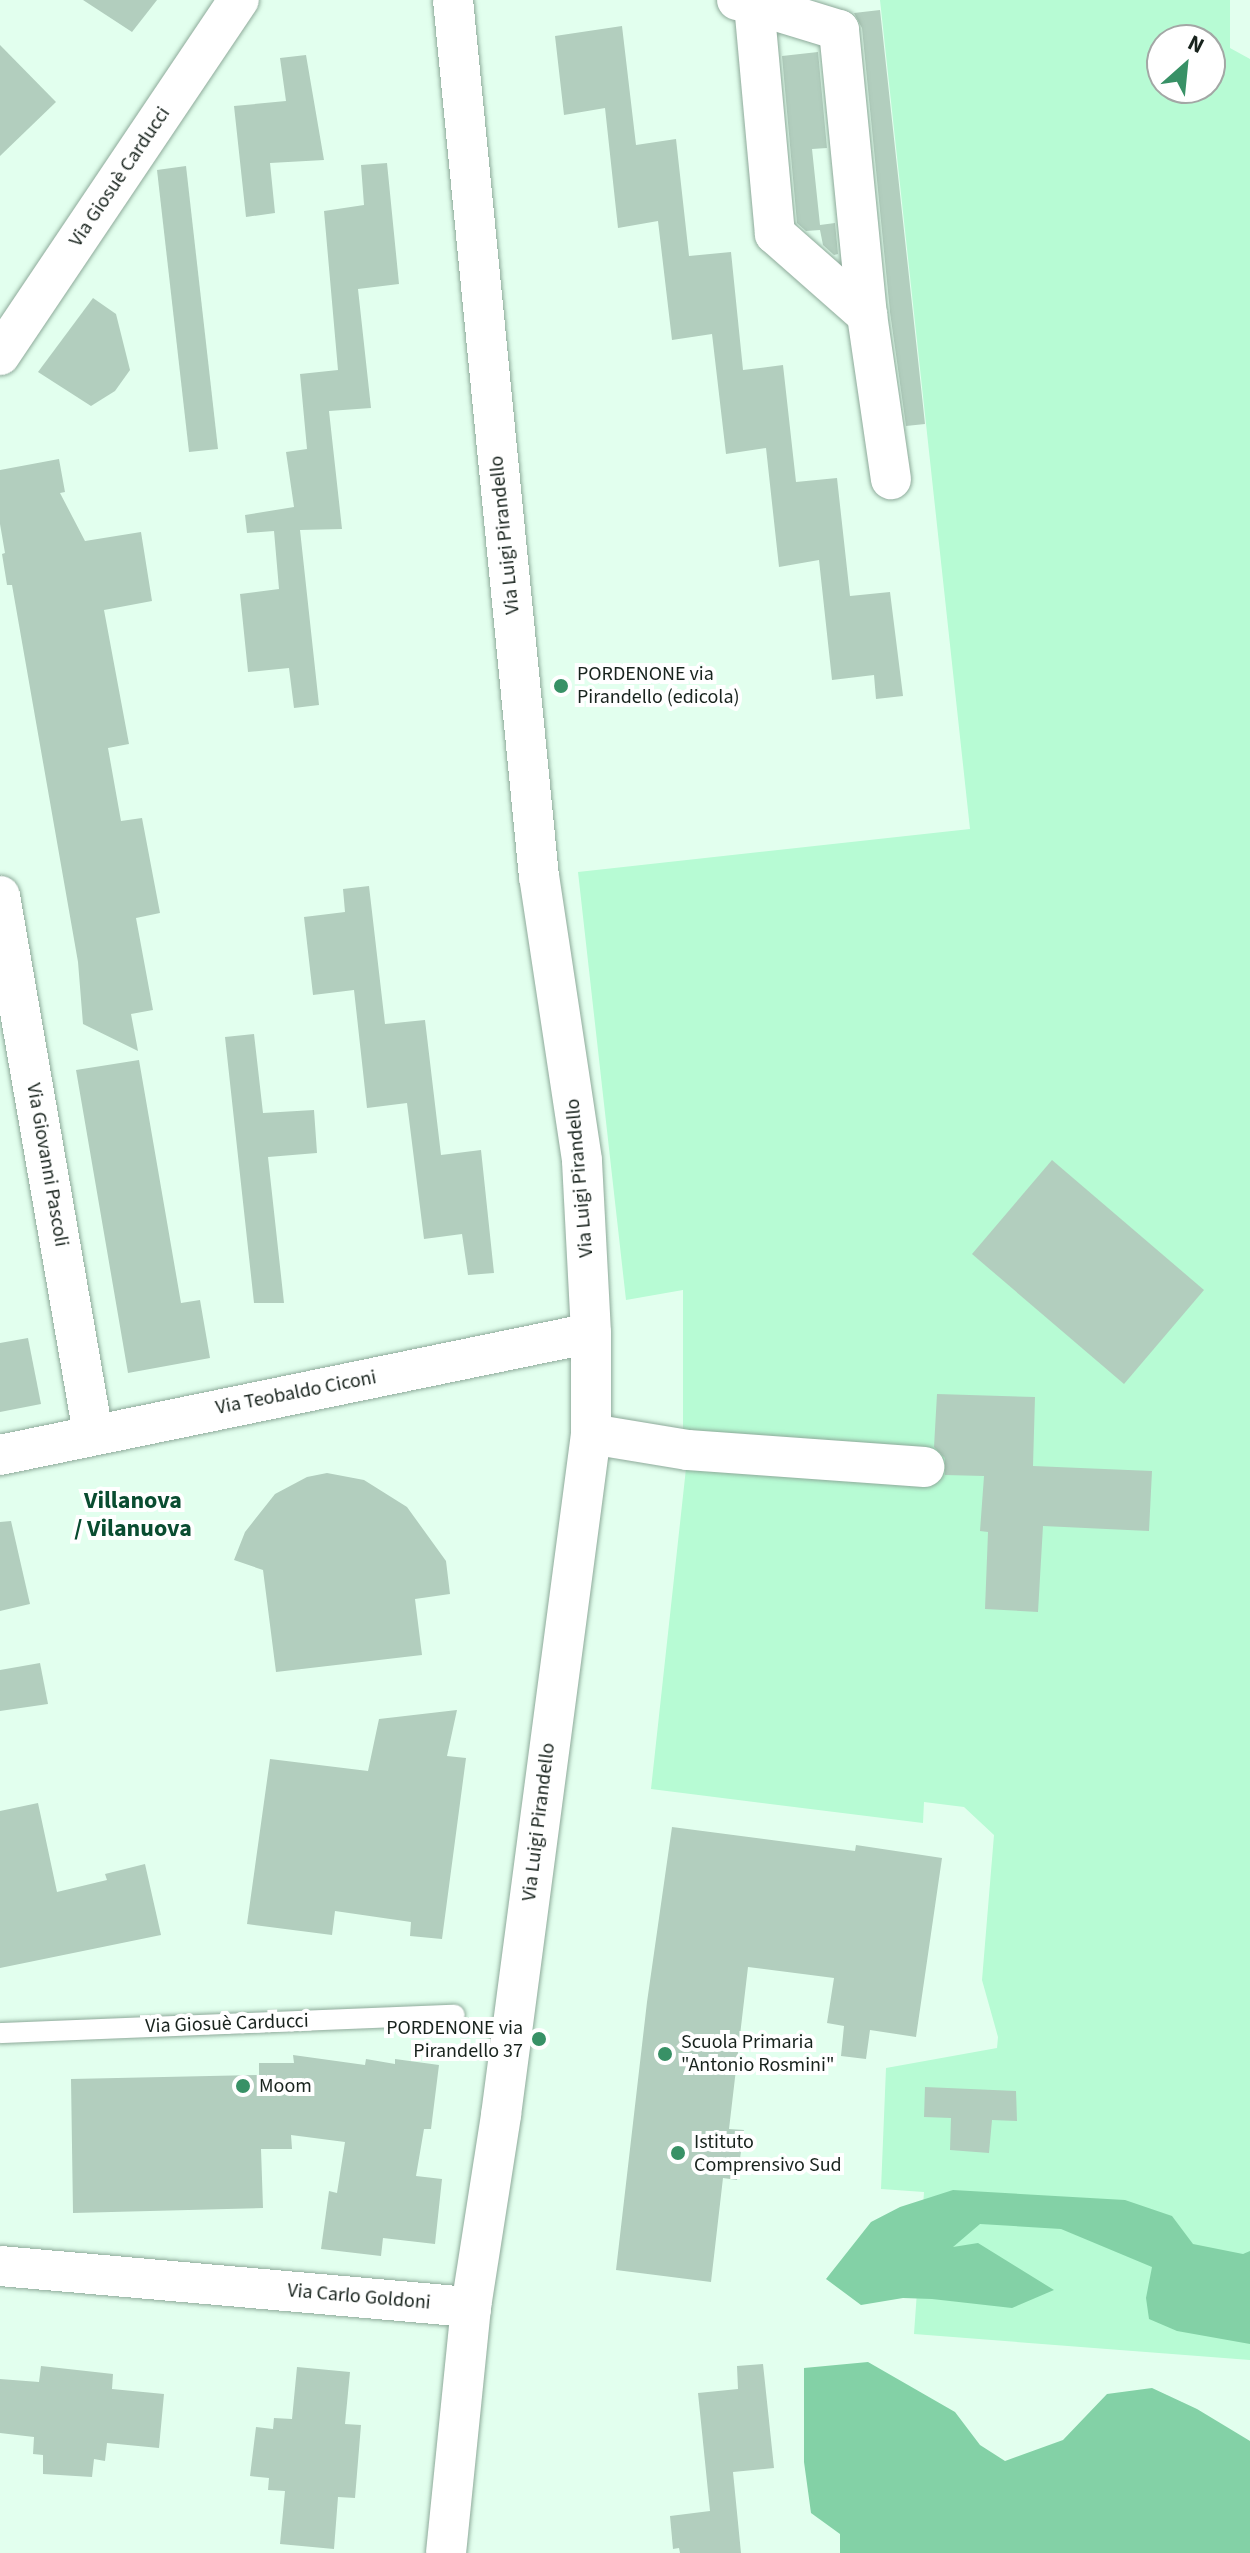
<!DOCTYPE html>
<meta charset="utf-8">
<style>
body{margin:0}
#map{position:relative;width:1250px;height:2553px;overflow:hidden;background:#e2ffee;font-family:"Source Sans 3",sans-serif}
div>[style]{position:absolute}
.green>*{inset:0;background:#b7fbd4}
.forest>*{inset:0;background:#83d1a6}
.building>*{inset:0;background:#b2cebe}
.roads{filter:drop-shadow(0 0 2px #8eaa9a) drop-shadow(0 0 2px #8eaa9a)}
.lane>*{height:20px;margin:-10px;padding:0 10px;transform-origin:10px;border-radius:10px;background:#fff}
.street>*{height:40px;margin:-20px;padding:0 20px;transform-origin:20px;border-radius:20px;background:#fff}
.dots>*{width:22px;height:22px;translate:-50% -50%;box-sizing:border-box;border:4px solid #fff;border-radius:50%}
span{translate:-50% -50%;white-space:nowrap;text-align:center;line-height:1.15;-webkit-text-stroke:8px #fff;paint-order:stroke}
.street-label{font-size:20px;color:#18231d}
.poi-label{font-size:20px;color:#18231d}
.left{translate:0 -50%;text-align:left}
.right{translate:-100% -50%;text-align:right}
.quarter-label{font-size:24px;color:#094c30;font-weight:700}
.north{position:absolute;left:1146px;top:24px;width:80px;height:80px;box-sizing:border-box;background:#fff;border:2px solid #a3a7a5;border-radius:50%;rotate:27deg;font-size:22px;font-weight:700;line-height:32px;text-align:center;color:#18231d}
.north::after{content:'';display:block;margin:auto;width:28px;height:36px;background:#389166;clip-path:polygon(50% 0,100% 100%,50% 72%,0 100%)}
</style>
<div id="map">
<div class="green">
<div style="clip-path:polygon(evenodd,880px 0,1230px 0,1230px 48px,1250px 59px,1250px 2360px,914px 2334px,924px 2192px,881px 2189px,886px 2068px,997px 2048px,998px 2037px,982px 1980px,994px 1835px,964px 1807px,924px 1802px,923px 1823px,651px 1789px,688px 1450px,683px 1427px,683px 1290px,626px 1300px,578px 872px,970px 829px,880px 0,1162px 40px,1210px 40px,1210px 88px,1162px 88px,1162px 40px)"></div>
</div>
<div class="forest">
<div style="clip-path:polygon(953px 2190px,1125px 2200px,1172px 2216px,1193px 2244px,1243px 2254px,1250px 2251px,1250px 2344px,1177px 2331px,1149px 2319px,1146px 2298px,1152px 2267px,1061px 2229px,980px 2224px,953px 2247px,978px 2243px,1054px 2290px,1012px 2308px,932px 2299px,903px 2298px,861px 2305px,826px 2279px,871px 2222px,900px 2207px)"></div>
<div style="clip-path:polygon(868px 2362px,955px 2412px,980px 2445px,1005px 2461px,1063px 2440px,1107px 2394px,1152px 2388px,1197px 2409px,1250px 2441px,1250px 2553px,840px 2553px,840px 2534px,811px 2513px,804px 2462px,804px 2368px)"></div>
</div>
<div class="building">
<div style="clip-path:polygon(83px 0,157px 0,132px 32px)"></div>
<div style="clip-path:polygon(880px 10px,925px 424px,906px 426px,890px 312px,862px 28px,854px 13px)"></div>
<div style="clip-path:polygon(622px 26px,636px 145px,676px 139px,689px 256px,731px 252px,743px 370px,783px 365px,796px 482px,837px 478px,850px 596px,890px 592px,903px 696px,876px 699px,874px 675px,832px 680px,819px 560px,779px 567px,766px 448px,726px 454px,712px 334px,672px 340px,658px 221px,618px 228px,605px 108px,564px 115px,555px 36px)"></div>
<div style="clip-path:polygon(0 45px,56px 102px,0 156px)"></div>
<div style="clip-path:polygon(818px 52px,827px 148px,812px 149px,820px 225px,835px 223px,838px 254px,834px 255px,823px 245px,820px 230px,806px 231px,797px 223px,782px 56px)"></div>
<div style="clip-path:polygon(306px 55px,324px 160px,270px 163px,275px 213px,246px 217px,234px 106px,286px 101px,280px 58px)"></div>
<div style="clip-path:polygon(387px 163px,399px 284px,358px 289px,371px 408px,329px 411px,342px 529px,300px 530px,319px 705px,294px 708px,289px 668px,248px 672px,240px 594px,279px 589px,274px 531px,247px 533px,245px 515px,294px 507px,286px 452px,307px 449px,300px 374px,338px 370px,324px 211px,364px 205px,361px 165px)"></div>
<div style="clip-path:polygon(186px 166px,218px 449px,189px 452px,157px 170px)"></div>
<div style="clip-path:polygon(93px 298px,116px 314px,130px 370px,115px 391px,91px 406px,38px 372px)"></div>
<div style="clip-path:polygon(59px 459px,65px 492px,60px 493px,85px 541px,141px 532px,152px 601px,104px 610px,129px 744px,108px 748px,121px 821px,142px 818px,160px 913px,136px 918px,153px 1010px,131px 1014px,138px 1051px,83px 1024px,78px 962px,12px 585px,7px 585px,2px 554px,5px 553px,0 524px,0 470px)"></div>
<div style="clip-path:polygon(369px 886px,385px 1024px,425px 1020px,441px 1155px,481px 1150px,494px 1273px,468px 1275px,462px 1234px,424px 1239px,407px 1103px,367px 1108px,354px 990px,313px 995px,304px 917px,345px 912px,343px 889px)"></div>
<div style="clip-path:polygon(254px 1034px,263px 1113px,314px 1110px,317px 1153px,268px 1157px,284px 1303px,254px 1303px,225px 1037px)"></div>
<div style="clip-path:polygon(139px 1060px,181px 1303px,200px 1300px,210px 1358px,128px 1373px,76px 1070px)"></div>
<div style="clip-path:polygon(1052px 1160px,1204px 1290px,1124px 1384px,972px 1254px)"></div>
<div style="clip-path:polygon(28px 1338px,41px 1404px,0 1412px,0 1343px)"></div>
<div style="clip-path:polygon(937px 1394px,1035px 1397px,1033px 1466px,1152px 1471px,1149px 1531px,1043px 1526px,1038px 1612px,985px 1609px,988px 1532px,980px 1531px,984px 1476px,945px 1475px,945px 1458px,934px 1447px)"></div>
<div style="clip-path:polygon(327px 1473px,364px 1480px,407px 1507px,446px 1561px,450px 1594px,415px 1599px,422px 1655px,276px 1672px,263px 1570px,234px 1560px,245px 1532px,275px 1494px,307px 1477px)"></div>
<div style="clip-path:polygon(11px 1521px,30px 1604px,0 1611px,0 1522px)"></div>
<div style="clip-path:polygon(40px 1663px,48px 1704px,0 1711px,0 1670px)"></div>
<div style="clip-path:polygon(457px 1710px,447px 1756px,466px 1758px,442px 1939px,410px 1936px,411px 1922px,335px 1911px,332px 1935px,247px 1924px,270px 1759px,368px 1771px,379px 1719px)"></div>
<div style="clip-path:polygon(38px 1803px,57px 1892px,107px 1880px,105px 1874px,145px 1864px,161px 1935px,0 1968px,0 1811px)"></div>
<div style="clip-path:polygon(672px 1827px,855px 1851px,856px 1845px,942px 1858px,916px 2037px,870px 2030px,866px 2059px,841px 2056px,844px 2026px,827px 2023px,834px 1978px,748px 1967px,729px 2129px,744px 2130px,737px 2180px,723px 2178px,711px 2282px,616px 2270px,647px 2002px)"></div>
<div style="clip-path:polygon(293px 2055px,365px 2065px,366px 2059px,395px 2064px,395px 2059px,439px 2065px,431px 2129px,424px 2129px,416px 2176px,442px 2179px,435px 2244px,383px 2238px,381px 2256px,321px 2249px,329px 2191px,337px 2193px,345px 2142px,291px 2135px,292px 2149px,261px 2149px,263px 2208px,73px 2213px,71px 2079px,259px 2075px,259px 2063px,294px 2063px)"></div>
<div style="clip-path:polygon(925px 2087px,1016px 2091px,1017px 2121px,992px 2120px,989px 2153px,950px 2150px,951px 2118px,924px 2117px)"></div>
<div style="clip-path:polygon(763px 2364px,774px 2468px,733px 2472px,741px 2553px,680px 2553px,679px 2548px,673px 2549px,670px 2516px,710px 2511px,698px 2393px,738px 2389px,737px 2366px)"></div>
<div style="clip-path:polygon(41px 2366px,113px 2374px,112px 2389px,164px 2394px,159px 2448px,107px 2443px,105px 2461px,94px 2459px,92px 2477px,43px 2474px,43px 2455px,33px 2454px,34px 2437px,0 2433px,0 2379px,39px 2382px)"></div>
<div style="clip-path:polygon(297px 2367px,350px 2372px,345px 2424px,361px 2425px,355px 2498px,338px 2497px,334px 2549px,280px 2544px,285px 2491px,268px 2490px,269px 2478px,250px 2476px,256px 2427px,273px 2429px,274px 2418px,292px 2419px)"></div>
</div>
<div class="roads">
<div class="lane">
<div style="left:0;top:2033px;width:455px;rotate:-2.3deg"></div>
</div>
<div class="street">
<div style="left:737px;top:0;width:17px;rotate:13deg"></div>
<div style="left:754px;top:4px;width:231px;rotate:84.8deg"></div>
<div style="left:775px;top:234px;width:123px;rotate:41.4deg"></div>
<div style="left:867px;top:315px;width:166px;rotate:81.7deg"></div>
<div style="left:754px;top:4px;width:89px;rotate:17deg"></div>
<div style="left:839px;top:30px;width:286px;rotate:84.4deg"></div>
<div style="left:0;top:355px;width:428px;rotate:-56.1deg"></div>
<div style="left:0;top:896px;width:546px;rotate:80.19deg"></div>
<div style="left:591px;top:1434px;width:98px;rotate:9.4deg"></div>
<div style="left:688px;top:1450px;width:237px;rotate:4.1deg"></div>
<div style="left:0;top:1455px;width:603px;rotate:-11.66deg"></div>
<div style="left:0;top:2266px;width:473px;rotate:5deg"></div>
<div style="left:446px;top:2553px;width:247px;rotate:-84.2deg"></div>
<div style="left:471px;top:2307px;width:194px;rotate:-81.1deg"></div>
<div style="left:501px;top:2115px;width:687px;rotate:-82.47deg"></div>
<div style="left:591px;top:1434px;width:101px;rotate:-90deg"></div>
<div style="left:591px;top:1333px;width:173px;rotate:-93deg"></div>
<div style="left:582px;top:1160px;width:286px;rotate:-98.6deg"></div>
<div style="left:539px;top:877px;width:881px;rotate:-95.6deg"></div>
</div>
</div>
<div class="dots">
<div style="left:561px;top:686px;background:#389166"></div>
<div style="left:539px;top:2039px;background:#389166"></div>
<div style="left:665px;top:2054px;background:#389166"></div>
<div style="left:243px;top:2086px;background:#389166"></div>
<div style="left:678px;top:2153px;background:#389166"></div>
</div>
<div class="street-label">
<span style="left:120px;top:177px;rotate:-56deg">Via Giosuè Carducci</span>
<span style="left:505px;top:535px;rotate:-96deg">Via Luigi Pirandello</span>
<span style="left:47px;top:1165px;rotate:80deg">Via Giovanni Pascoli</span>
<span style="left:580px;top:1178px;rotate:-95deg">Via Luigi Pirandello</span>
<span style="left:296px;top:1393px;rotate:-11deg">Via Teobaldo Ciconi</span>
<span style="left:539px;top:1822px;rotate:-83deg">Via Luigi Pirandello</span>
<span style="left:227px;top:2024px;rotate:-2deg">Via Giosuè Carducci</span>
<span style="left:359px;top:2297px;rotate:5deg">Via Carlo Goldoni</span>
</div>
<div class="poi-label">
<span class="left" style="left:577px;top:686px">PORDENONE via<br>Pirandello (edicola)</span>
<span class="right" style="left:523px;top:2040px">PORDENONE via<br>Pirandello 37</span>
<span class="left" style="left:681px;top:2054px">Scuola Primaria<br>"Antonio Rosmini"</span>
<span class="left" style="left:259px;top:2086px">Moom</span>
<span class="left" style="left:694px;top:2154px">Istituto<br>Comprensivo Sud</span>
</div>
<div class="quarter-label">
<span style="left:133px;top:1515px">Villanova<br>/ Vilanuova</span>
</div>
<div class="north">N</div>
</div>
